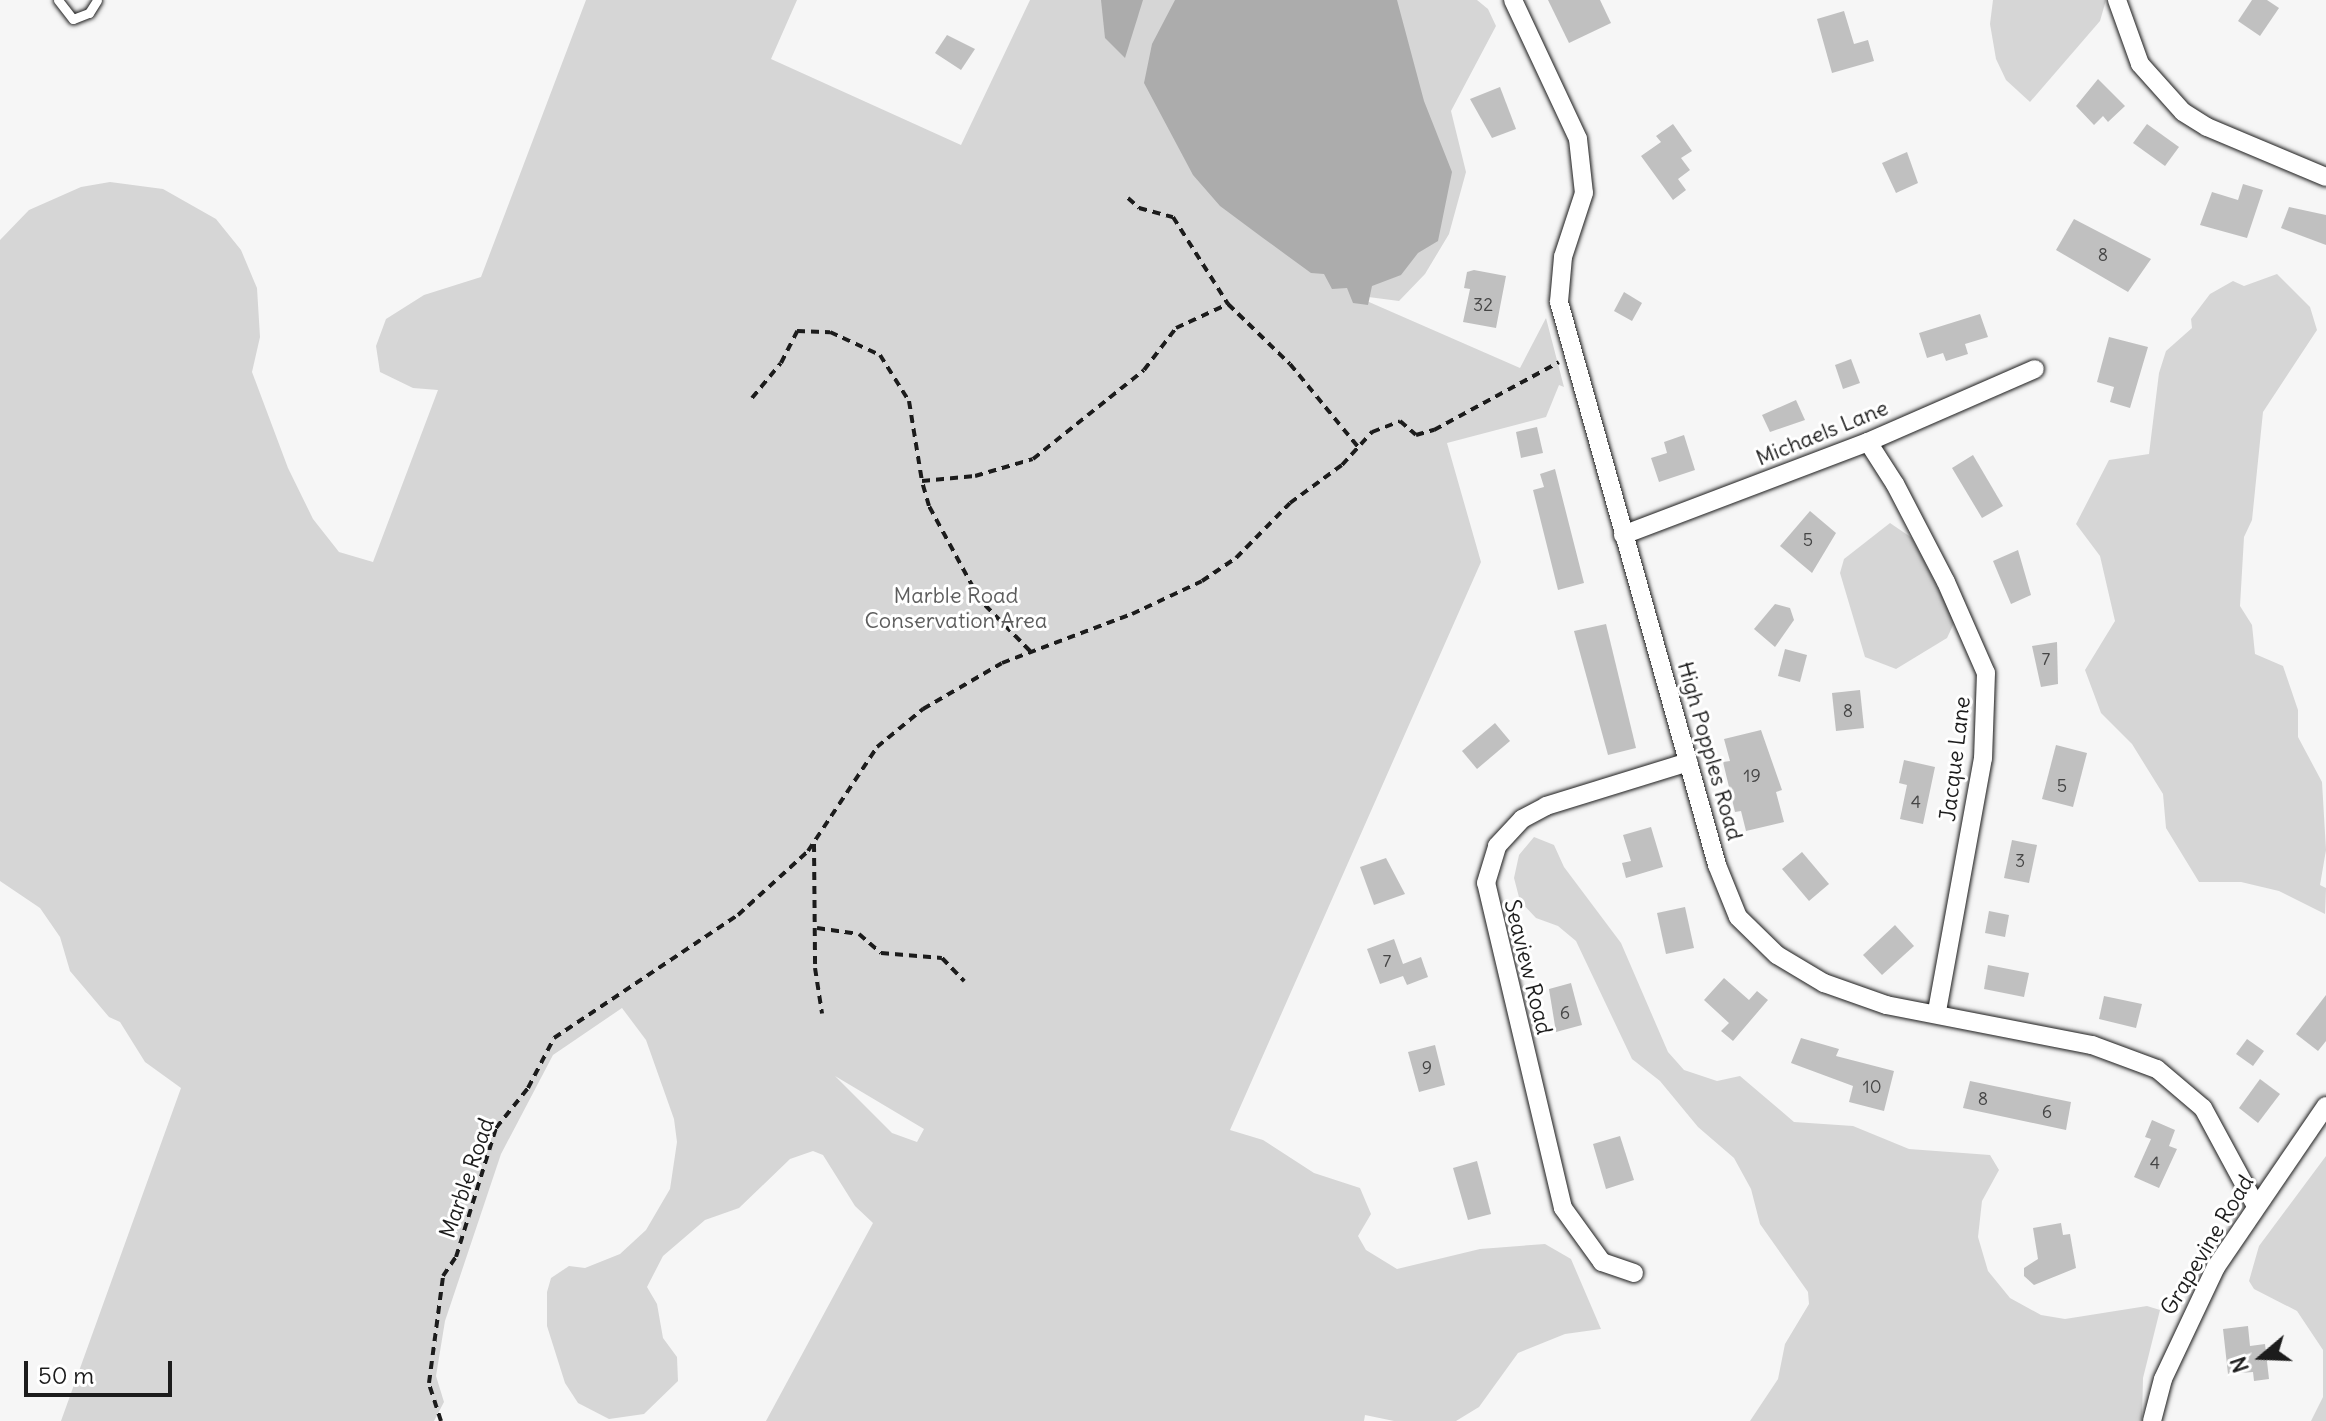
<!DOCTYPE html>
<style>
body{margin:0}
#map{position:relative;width:2326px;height:1421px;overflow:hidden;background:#f6f6f6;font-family:Delius,sans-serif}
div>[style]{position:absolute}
.green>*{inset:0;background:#d6d6d6}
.water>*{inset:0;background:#acacac}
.building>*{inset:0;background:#c0c0c0}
.path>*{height:4px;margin-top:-2px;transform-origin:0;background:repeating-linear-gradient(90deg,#1c1c1c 0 8px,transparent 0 14px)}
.roads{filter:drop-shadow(0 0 2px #1c1c1c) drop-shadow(0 0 2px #1c1c1c)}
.lane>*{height:9px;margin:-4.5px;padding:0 4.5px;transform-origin:4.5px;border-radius:4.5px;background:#fff}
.street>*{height:18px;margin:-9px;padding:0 9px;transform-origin:9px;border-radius:9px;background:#fff}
span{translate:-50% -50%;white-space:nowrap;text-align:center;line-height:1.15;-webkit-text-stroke:6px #fff;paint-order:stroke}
.number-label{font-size:18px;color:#454545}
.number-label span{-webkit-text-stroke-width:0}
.street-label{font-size:22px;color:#1c1c1c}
.park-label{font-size:22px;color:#5d5d5d}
.north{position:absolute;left:2222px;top:1317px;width:80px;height:80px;-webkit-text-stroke:6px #fff;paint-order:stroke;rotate:251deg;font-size:22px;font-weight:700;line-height:32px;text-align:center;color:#1c1c1c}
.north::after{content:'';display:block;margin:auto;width:28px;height:36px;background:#1c1c1c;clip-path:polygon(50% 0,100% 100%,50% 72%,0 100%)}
.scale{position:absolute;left:24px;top:1361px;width:148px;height:36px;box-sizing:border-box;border:4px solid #1c1c1c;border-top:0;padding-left:10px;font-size:24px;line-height:28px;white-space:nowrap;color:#1c1c1c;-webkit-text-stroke:6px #fff;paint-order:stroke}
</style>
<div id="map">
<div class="green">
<div style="clip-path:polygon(evenodd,586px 0,797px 0,771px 59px,961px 145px,1030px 0,1477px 0,1488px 9px,1496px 26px,1451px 111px,1466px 172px,1449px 234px,1425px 274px,1399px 301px,1353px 295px,1520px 368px,1546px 318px,1564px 387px,1559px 385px,1546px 417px,1447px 443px,1481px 562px,1230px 1130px,1263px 1140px,1314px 1173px,1360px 1188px,1371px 1214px,1358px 1236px,1366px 1250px,1397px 1269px,1480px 1249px,1545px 1244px,1571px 1259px,1601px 1329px,1565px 1334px,1518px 1353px,1479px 1407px,1456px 1421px,1394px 1421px,1365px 1415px,1364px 1421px,766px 1421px,873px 1223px,855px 1206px,823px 1155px,813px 1151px,790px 1159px,739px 1208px,705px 1220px,663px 1256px,647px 1287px,657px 1304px,663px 1338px,677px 1357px,678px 1381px,644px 1414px,609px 1419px,578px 1403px,565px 1383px,547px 1326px,547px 1292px,551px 1278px,569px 1266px,585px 1268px,620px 1254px,646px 1230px,670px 1189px,677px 1142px,674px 1119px,646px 1040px,622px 1008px,553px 1055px,501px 1154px,445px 1321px,436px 1376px,444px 1402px,434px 1421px,61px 1421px,181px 1088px,145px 1062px,120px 1022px,109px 1017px,70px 971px,60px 937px,40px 908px,0 881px,0 240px,29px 210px,81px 187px,110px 182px,163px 189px,216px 219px,241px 250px,257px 288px,260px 337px,252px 372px,288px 468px,313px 519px,339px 552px,373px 562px,438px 390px,413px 388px,380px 372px,376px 346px,386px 319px,424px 295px,481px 277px,586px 0,835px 1076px,924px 1129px,917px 1142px,892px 1133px,835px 1076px)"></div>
<div style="clip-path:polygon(1993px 0,2106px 0,2100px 21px,2030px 102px,2006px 80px,1996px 59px,1990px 24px)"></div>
<div style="clip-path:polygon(2277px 274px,2310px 307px,2317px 330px,2263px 412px,2252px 520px,2244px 537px,2240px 606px,2252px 625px,2255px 654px,2283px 666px,2298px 710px,2298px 737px,2322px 782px,2326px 850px,2320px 885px,2326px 888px,2325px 914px,2279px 891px,2241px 882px,2199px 882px,2166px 828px,2163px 794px,2132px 744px,2101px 713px,2085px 670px,2115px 621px,2100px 556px,2076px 524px,2109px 460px,2149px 454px,2159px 373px,2166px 351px,2192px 328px,2191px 319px,2210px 294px,2233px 281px,2244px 286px)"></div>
<div style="clip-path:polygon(1890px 523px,1912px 538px,1955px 621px,1947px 638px,1896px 669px,1865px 657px,1840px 573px,1844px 559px)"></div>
<div style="clip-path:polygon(1534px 837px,1554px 845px,1564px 867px,1621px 943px,1668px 1052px,1684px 1070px,1717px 1081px,1740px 1076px,1794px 1122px,1853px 1126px,1909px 1149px,1990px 1155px,1999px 1170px,1982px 1201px,1978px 1237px,1988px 1271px,2010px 1298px,2041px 1315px,2065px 1319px,2147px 1306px,2160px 1310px,2143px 1378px,2142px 1421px,1750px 1421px,1778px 1379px,1785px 1344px,1809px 1304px,1808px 1292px,1760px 1224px,1751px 1189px,1734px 1158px,1698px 1127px,1660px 1081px,1632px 1059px,1576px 941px,1558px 926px,1536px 918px,1520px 901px,1514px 878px,1519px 855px)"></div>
<div style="clip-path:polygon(2326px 1156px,2326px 1421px,2311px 1421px,2323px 1397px,2323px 1350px,2297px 1311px,2254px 1289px,2249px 1281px,2259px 1246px)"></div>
</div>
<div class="water">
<div style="clip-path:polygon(1101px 0,1143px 0,1125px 58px,1105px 38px)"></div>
<div style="clip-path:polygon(1175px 0,1397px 0,1424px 101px,1452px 172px,1438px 241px,1418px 253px,1401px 275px,1372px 286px,1368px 305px,1353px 303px,1347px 288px,1332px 289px,1324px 274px,1311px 273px,1263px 238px,1220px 206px,1193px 175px,1144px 83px,1152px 44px)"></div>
</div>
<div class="building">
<div style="clip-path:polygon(1548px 0,1600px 0,1611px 23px,1569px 43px)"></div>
<div style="clip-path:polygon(2252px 0,2267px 0,2279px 8px,2260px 36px,2238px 21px)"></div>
<div style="clip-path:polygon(1844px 11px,1854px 44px,1868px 40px,1874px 61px,1832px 73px,1817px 19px)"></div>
<div style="clip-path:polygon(947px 35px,975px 49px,961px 70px,935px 53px)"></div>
<div style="clip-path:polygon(2098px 79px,2125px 106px,2108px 122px,2103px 116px,2094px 125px,2076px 106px)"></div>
<div style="clip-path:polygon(1500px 87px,1516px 129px,1492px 138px,1470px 99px)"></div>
<div style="clip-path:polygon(1673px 124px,1692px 151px,1681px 158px,1690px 170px,1678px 179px,1686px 190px,1673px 200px,1641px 156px,1661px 142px,1656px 136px)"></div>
<div style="clip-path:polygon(2147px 124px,2179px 147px,2165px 166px,2133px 143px)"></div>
<div style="clip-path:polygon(1907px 152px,1918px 183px,1896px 193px,1882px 163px)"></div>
<div style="clip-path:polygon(2243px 184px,2263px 190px,2247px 238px,2200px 225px,2212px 192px,2238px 200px)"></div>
<div style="clip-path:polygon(2289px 207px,2326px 215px,2326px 245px,2281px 228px)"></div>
<div style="clip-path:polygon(2074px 219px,2151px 259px,2128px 292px,2056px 250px)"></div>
<div style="clip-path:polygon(1474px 270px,1506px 276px,1496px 328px,1463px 322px,1470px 289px,1464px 288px,1467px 272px)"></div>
<div style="clip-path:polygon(1624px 292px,1642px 303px,1632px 321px,1614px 311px)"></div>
<div style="clip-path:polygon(1980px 314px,1988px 337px,1965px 344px,1968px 354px,1946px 361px,1943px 353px,1927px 358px,1919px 333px)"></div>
<div style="clip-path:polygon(2109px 337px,2148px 347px,2130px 408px,2110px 402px,2114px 387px,2097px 382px)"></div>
<div style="clip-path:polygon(1851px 359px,1860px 383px,1843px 389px,1835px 365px)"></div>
<div style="clip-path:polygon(1796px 400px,1805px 420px,1770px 432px,1762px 415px)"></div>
<div style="clip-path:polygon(1537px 427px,1543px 453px,1521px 458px,1516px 432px)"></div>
<div style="clip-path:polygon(1684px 435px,1695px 470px,1659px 482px,1651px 458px,1667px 453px,1664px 442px)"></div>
<div style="clip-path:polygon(1973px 455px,2003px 506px,1982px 518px,1952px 468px)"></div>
<div style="clip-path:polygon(1555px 469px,1584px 583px,1558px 590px,1533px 490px,1544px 487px,1540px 474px)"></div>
<div style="clip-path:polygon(1810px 511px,1836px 533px,1812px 573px,1780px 546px)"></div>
<div style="clip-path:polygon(2018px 550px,2031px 595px,2011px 604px,1993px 561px)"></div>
<div style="clip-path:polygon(1775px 604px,1790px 608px,1794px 620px,1775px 647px,1754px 629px)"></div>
<div style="clip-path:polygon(1606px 624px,1636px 748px,1608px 755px,1574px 631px)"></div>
<div style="clip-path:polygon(2057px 642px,2058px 684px,2041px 687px,2032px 646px)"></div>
<div style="clip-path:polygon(1785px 649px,1807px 655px,1800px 682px,1778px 676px)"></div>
<div style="clip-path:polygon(1860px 690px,1864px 728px,1836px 731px,1832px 693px)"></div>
<div style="clip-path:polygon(1495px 723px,1510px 741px,1477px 769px,1462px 751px)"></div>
<div style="clip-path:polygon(1761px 730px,1782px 790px,1776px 792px,1784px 822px,1746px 831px,1741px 811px,1735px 812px,1723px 762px,1730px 761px,1724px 739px)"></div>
<div style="clip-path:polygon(2056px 745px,2087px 753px,2073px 807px,2042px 799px)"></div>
<div style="clip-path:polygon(1904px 760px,1935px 767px,1923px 824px,1900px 819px,1907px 785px,1899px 783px)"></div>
<div style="clip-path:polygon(1651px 827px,1663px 867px,1626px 878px,1622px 863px,1631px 861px,1623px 835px)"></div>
<div style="clip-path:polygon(2012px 840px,2037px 845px,2029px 883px,2004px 878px)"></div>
<div style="clip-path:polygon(1802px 852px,1829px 884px,1809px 901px,1782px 869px)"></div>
<div style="clip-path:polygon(1386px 858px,1405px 894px,1374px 905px,1360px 867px)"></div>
<div style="clip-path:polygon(1685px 907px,1694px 948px,1666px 954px,1657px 913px)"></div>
<div style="clip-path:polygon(1989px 911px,2009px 915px,2005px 937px,1985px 933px)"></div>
<div style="clip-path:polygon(1895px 925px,1914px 946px,1882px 975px,1863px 955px)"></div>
<div style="clip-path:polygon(1394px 939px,1403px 964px,1421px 957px,1428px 977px,1407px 985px,1403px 976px,1380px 984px,1367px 949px)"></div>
<div style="clip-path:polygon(1988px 965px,2029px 973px,2024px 997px,1984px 989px)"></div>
<div style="clip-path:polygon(1724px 978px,1749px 1000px,1757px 991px,1768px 1000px,1733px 1041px,1721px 1031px,1729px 1023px,1704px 1000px)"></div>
<div style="clip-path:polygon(1571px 983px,1582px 1025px,1556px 1032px,1549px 989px)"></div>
<div style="clip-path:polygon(2326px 995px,2326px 1041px,2318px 1051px,2296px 1034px)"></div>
<div style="clip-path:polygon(2104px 996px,2142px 1004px,2136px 1028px,2099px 1019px)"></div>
<div style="clip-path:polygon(1801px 1038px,1839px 1049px,1836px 1056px,1894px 1071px,1884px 1111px,1849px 1102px,1853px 1086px,1791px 1063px)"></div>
<div style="clip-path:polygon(2247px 1039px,2264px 1051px,2253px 1066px,2236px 1054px)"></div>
<div style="clip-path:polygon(1435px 1045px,1445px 1085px,1419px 1092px,1408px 1052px)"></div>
<div style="clip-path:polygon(2260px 1079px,2280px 1094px,2258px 1123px,2239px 1108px)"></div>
<div style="clip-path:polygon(1970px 1081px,2071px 1102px,2066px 1130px,1963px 1108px)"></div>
<div style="clip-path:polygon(2152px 1120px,2175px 1130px,2169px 1146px,2177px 1149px,2159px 1188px,2134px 1177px,2151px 1139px,2145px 1137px)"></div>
<div style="clip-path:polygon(1620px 1136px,1634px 1180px,1606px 1189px,1593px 1144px)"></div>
<div style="clip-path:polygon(1477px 1161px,1491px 1214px,1468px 1220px,1453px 1168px)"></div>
<div style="clip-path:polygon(2061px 1223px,2063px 1235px,2070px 1234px,2076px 1268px,2034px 1285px,2024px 1276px,2024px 1268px,2038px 1259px,2033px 1228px)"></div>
<div style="clip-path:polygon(2248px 1326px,2250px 1346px,2265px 1344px,2269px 1379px,2254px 1381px,2253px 1372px,2228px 1374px,2223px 1329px)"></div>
</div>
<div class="path">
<div style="left:1128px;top:198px;width:15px;rotate:42deg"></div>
<div style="left:1139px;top:208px;width:35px;rotate:15deg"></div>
<div style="left:1173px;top:217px;width:103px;rotate:57.7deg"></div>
<div style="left:1228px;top:304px;width:86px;rotate:44.1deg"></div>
<div style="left:1290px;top:364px;width:109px;rotate:50.6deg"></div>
<div style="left:752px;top:398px;width:45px;rotate:-50.4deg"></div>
<div style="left:781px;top:363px;width:36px;rotate:-63deg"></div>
<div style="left:797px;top:331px;width:33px;rotate:2deg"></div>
<div style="left:830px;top:332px;width:55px;rotate:24.7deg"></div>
<div style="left:880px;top:355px;width:54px;rotate:57.8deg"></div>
<div style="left:909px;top:401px;width:81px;rotate:80.8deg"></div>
<div style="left:1030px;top:651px;width:71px;rotate:-134.4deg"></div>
<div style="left:980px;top:600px;width:107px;rotate:-118.5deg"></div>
<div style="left:929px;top:506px;width:26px;rotate:-106deg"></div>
<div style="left:922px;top:481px;width:53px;rotate:-5.4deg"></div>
<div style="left:975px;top:476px;width:60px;rotate:-16.3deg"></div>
<div style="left:1033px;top:459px;width:142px;rotate:-38.7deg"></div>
<div style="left:1144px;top:370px;width:53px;rotate:-52.7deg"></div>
<div style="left:1176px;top:328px;width:57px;rotate:-24.8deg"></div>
<div style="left:814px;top:844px;width:124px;rotate:89.5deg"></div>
<div style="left:815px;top:968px;width:46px;rotate:81.2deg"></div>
<div style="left:817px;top:928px;width:42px;rotate:8.1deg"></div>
<div style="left:859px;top:934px;width:29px;rotate:41deg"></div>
<div style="left:881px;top:953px;width:61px;rotate:4.7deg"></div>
<div style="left:942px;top:958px;width:32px;rotate:46deg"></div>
<div style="left:441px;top:1421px;width:40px;rotate:-108deg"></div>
<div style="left:429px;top:1383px;width:108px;rotate:-82.5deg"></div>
<div style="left:443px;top:1276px;width:23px;rotate:-56deg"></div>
<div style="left:456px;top:1257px;width:135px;rotate:-72.8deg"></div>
<div style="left:496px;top:1128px;width:51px;rotate:-51.3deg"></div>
<div style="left:528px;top:1088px;width:56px;rotate:-62.5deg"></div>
<div style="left:554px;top:1038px;width:221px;rotate:-33.8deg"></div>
<div style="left:738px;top:915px;width:95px;rotate:-42.4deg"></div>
<div style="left:808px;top:851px;width:125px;rotate:-56.4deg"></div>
<div style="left:877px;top:747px;width:60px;rotate:-39.6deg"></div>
<div style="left:923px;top:709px;width:91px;rotate:-30.2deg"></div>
<div style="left:1002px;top:663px;width:139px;rotate:-20.7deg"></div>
<div style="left:1132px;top:614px;width:77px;rotate:-25.2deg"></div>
<div style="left:1202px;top:581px;width:41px;rotate:-34.1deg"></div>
<div style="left:1236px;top:558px;width:77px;rotate:-45.5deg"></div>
<div style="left:1290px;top:503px;width:64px;rotate:-36.2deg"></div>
<div style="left:1342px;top:465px;width:45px;rotate:-47.7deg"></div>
<div style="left:1372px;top:432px;width:30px;rotate:-21deg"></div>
<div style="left:1400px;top:421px;width:21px;rotate:41deg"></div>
<div style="left:1416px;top:435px;width:19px;rotate:-16deg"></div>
<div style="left:1434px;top:430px;width:142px;rotate:-28.5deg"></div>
</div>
<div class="roads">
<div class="lane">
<div style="left:58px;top:0;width:24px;rotate:52deg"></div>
<div style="left:73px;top:19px;width:17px;rotate:-21deg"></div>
<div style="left:89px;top:13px;width:15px;rotate:-58deg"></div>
</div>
<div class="street">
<div style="left:1513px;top:0;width:153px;rotate:64.9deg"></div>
<div style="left:1578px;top:139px;width:54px;rotate:83.7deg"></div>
<div style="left:1584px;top:193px;width:67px;rotate:108.2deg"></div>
<div style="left:1563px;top:257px;width:45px;rotate:95.1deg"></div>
<div style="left:1559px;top:302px;width:585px;rotate:74.32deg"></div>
<div style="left:1717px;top:865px;width:56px;rotate:68deg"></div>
<div style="left:1738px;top:917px;width:54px;rotate:44.3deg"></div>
<div style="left:1777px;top:955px;width:55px;rotate:30.8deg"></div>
<div style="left:1824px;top:983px;width:66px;rotate:19.5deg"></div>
<div style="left:1886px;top:1005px;width:210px;rotate:11deg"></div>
<div style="left:2092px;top:1045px;width:69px;rotate:20.3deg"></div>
<div style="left:2157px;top:1069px;width:60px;rotate:40.3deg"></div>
<div style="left:2203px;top:1108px;width:111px;rotate:61.6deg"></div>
<div style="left:2117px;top:0;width:68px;rotate:70.2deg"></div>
<div style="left:2140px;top:64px;width:64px;rotate:48.1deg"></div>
<div style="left:2183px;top:112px;width:28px;rotate:32deg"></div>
<div style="left:2207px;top:127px;width:129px;rotate:22.8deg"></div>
<div style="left:1868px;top:442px;width:50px;rotate:57.3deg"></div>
<div style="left:1895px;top:484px;width:110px;rotate:62.5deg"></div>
<div style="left:1946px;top:582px;width:99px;rotate:66.3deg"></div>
<div style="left:1986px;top:673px;width:85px;rotate:92deg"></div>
<div style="left:1983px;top:758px;width:258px;rotate:100.3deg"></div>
<div style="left:1623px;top:535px;width:262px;rotate:-20.8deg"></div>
<div style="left:1868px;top:442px;width:182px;rotate:-23.6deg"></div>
<div style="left:1634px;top:1273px;width:34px;rotate:-161deg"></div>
<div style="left:1602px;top:1262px;width:67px;rotate:-125.8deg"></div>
<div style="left:1563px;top:1208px;width:334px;rotate:-103.3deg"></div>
<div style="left:1486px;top:883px;width:39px;rotate:-73deg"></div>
<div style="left:1497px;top:846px;width:37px;rotate:-47deg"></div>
<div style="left:1522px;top:819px;width:27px;rotate:-28deg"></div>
<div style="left:1546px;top:806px;width:149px;rotate:-17.2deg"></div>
<div style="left:2152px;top:1421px;width:43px;rotate:-75.3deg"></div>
<div style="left:2163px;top:1379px;width:124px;rotate:-64.7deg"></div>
<div style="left:2216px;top:1267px;width:195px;rotate:-55.7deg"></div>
</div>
</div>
<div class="number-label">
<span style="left:2103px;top:255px">8</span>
<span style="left:1483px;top:305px">32</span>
<span style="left:1808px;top:540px">5</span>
<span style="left:2046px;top:659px">7</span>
<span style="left:1848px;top:711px">8</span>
<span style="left:1752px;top:776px">19</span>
<span style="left:2062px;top:786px">5</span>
<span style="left:1916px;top:802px">4</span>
<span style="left:2020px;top:861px">3</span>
<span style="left:1387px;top:961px">7</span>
<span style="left:1565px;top:1013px">6</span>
<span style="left:1427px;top:1068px">9</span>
<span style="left:1872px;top:1087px">10</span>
<span style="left:1983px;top:1099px">8</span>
<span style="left:2047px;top:1112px">6</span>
<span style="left:2155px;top:1163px">4</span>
</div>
<div class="street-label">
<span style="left:1822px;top:433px;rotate:-22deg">Michaels Lane</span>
<span style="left:1710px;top:751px;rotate:74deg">High Popples Road</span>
<span style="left:1955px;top:759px;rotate:-83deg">Jacque Lane</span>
<span style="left:1528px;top:967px;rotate:76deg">Seaview Road</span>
<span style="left:467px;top:1178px;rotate:-71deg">Marble Road</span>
<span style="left:2207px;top:1245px;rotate:-59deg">Grapevine Road</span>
</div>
<div class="park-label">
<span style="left:956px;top:608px">Marble Road<br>Conservation Area</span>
</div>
<div class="north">N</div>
<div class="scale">50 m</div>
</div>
